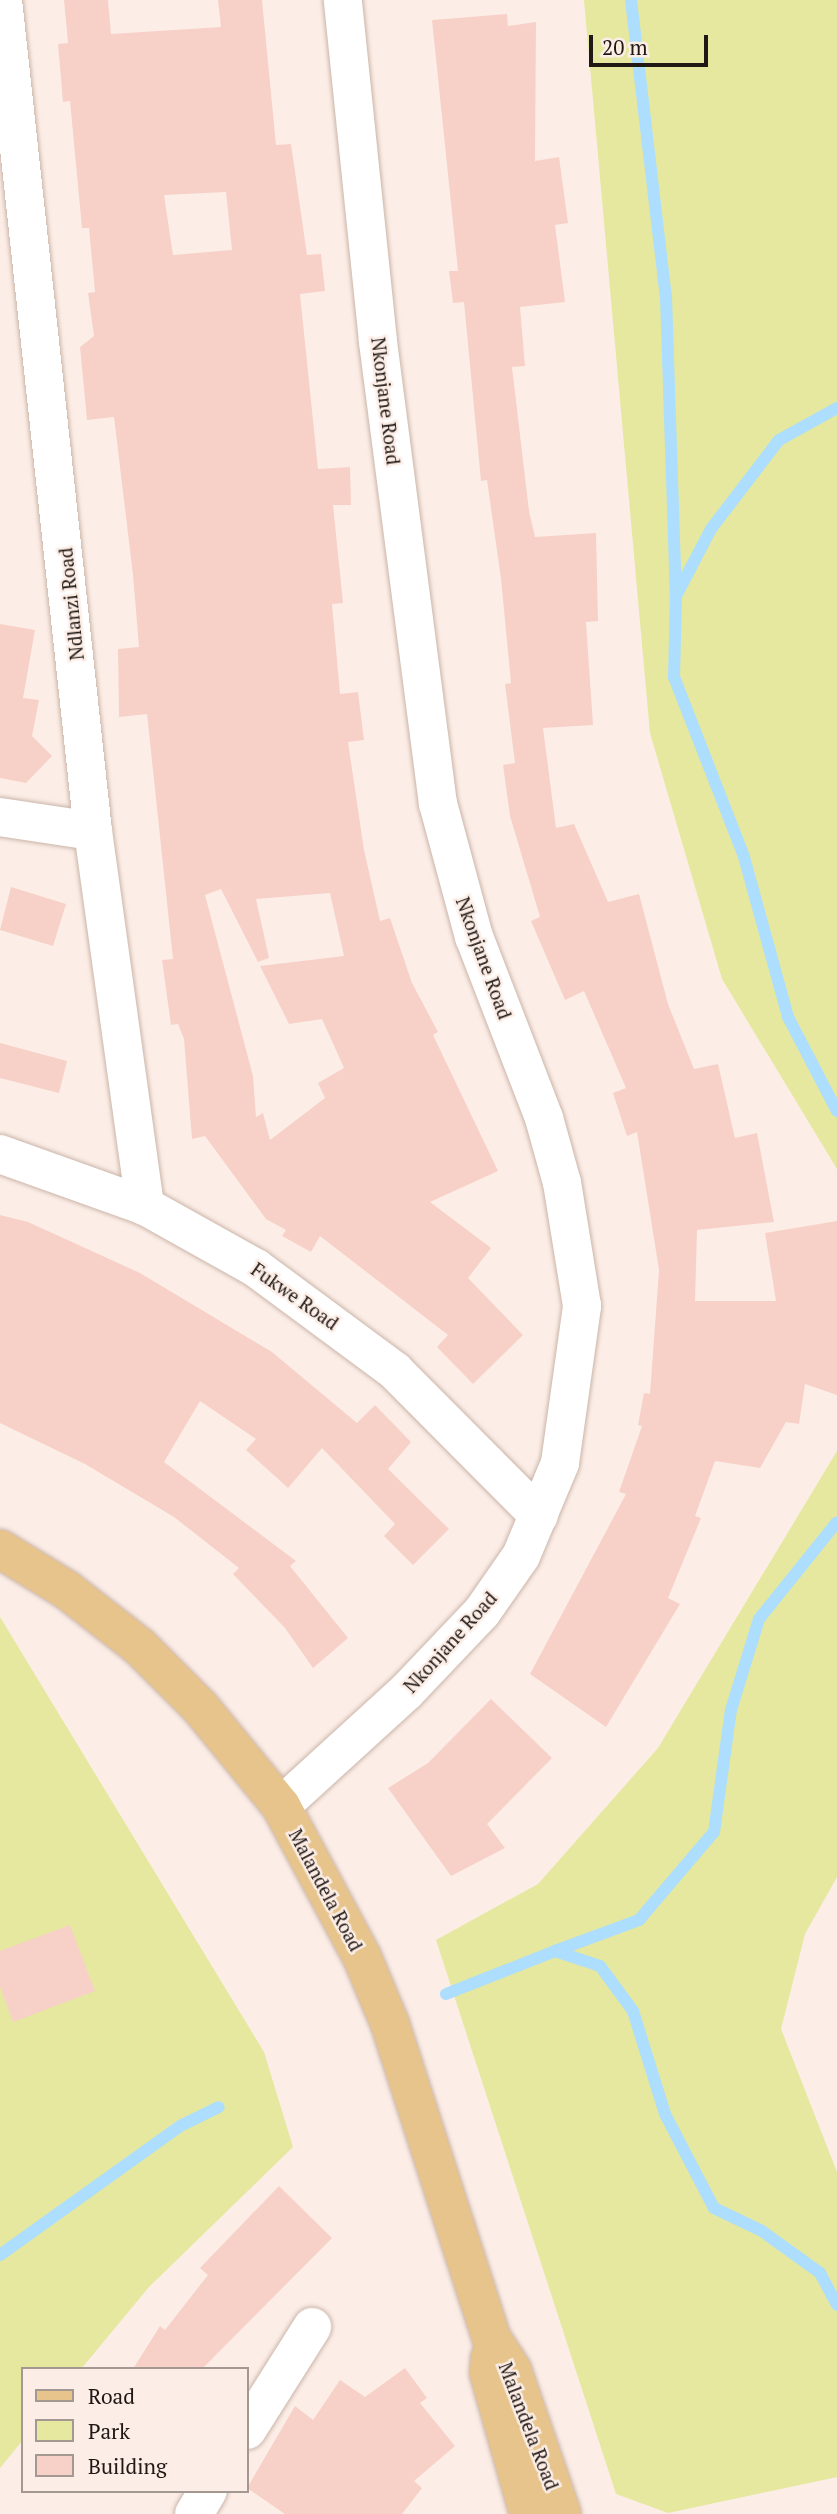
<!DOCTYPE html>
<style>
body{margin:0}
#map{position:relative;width:837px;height:2514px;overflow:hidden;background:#fceee7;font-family:"PT Serif",serif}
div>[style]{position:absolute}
.green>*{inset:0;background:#e5e89e}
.stream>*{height:12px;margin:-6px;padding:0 6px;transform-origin:6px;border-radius:6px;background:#addefd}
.building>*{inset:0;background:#f7d1c7}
.roads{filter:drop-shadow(0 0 2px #cbb5a9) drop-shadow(0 0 2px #cbb5a9)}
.minor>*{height:38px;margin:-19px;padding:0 19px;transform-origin:19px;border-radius:19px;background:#fff}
.major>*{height:38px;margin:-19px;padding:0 19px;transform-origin:19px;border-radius:19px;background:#e6c48c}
span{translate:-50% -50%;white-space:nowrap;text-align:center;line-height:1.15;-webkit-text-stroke:5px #fceee7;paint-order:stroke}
.street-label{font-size:19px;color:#201814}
.legend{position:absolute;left:21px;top:2367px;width:228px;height:126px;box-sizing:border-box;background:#fceee7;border:2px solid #a49893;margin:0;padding:9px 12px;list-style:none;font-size:21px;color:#201814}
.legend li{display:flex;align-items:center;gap:14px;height:35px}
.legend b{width:35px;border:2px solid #a49893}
.scale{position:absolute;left:589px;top:35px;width:119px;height:32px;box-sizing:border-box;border:4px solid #201814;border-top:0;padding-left:9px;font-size:21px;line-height:24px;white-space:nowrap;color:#201814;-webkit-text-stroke:5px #fceee7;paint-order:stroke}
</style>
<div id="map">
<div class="green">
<div style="clip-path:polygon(584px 0,837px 0,837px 1169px,722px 979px,650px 733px)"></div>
<div style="clip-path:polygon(837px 1451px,837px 1877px,805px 1934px,781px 2029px,837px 2172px,837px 2477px,668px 2513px,616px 2494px,436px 1940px,538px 1884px,658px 1748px)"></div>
<div style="clip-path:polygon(0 1617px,264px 2052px,293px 2147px,149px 2287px,81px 2369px,23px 2369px,23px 2440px,0 2468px)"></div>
</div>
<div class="stream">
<div style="left:631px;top:0;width:299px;rotate:83.3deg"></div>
<div style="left:666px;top:297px;width:295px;rotate:88.1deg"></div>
<div style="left:837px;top:408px;width:66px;rotate:151.1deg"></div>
<div style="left:779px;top:440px;width:112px;rotate:127.4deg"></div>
<div style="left:711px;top:529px;width:76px;rotate:117.6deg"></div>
<div style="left:676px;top:596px;width:81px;rotate:91.4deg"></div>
<div style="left:674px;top:677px;width:193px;rotate:68.7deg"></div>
<div style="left:744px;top:857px;width:166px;rotate:74.6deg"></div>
<div style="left:788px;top:1017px;width:106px;rotate:62.5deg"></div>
<div style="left:555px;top:1951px;width:90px;rotate:-20.3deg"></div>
<div style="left:639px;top:1920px;width:116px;rotate:-49.6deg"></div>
<div style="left:714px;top:1832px;width:123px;rotate:-82.1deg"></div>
<div style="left:731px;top:1710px;width:95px;rotate:-72.9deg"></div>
<div style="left:759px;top:1619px;width:124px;rotate:-51.2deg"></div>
<div style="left:446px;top:1994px;width:117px;rotate:-21.5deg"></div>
<div style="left:555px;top:1951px;width:47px;rotate:18.4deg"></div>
<div style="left:600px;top:1966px;width:56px;rotate:53.7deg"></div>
<div style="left:633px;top:2011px;width:108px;rotate:72.7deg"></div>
<div style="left:665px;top:2114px;width:106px;rotate:62.5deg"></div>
<div style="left:714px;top:2208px;width:53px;rotate:25.6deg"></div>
<div style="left:762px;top:2231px;width:72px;rotate:35.9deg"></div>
<div style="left:820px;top:2273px;width:36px;rotate:62deg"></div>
<div style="left:0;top:2255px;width:221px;rotate:-35.6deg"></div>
<div style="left:180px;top:2126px;width:43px;rotate:-26deg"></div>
</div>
<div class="building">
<div style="clip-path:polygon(evenodd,64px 0,108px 0,111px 34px,221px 27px,218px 0,262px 0,276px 145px,291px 144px,307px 255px,321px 254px,325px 291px,300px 294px,318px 469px,350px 467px,351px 505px,333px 505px,343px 603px,332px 604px,340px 694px,358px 692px,364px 740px,348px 742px,364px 850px,380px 921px,390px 918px,412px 983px,438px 1032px,433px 1035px,498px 1171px,430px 1202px,491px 1248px,468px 1278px,523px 1335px,473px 1384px,437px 1347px,448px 1335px,320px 1236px,311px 1252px,282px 1236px,286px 1230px,266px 1219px,205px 1136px,192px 1139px,184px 1039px,178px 1024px,171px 1025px,162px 960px,173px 959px,147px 714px,119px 717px,118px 649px,139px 647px,133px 575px,114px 417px,87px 420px,80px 347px,94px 336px,88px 293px,95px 292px,89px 228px,82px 228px,70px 101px,63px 102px,58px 44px,68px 43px,64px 0,226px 192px,232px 250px,173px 255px,164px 195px,226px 192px,64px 0,221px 889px,258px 962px,269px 958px,256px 899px,330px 893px,344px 956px,260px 966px,289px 1024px,322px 1019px,344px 1068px,318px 1083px,325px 1098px,270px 1140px,263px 1113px,256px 1117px,253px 1076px,205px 895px,221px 889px)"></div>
<div style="clip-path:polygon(507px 14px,508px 26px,536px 22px,535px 161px,559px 157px,568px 223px,555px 225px,565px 302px,520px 307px,525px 366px,512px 367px,529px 511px,535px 537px,596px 533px,598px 621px,586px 622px,593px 725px,543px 728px,556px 828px,574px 824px,608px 902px,639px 894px,668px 1004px,694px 1069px,718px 1064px,735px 1138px,757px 1133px,774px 1222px,697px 1230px,695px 1301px,776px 1301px,765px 1233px,837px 1221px,837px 1395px,805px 1384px,799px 1424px,786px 1422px,760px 1468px,715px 1461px,695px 1516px,701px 1518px,668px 1598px,680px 1604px,606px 1727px,530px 1674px,626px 1494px,619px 1492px,642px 1426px,638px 1425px,644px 1393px,650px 1394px,659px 1270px,637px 1132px,627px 1136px,613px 1093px,626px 1088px,584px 991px,565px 1000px,531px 921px,540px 917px,510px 816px,503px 765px,515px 763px,505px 684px,511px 683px,501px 579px,487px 480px,481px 481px,464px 302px,453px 303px,449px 271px,458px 271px,432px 20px)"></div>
<div style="clip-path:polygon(0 624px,35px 630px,23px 698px,39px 700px,32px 736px,52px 756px,26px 783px,0 778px)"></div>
<div style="clip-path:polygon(11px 887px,66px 904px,53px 946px,0 930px)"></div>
<div style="clip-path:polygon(0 1043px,67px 1061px,59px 1093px,0 1078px)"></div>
<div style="clip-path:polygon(0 1215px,28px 1222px,140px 1273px,272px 1352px,357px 1423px,375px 1405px,411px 1442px,388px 1469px,449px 1529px,413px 1565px,384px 1536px,395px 1524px,322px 1448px,288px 1488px,246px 1450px,256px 1439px,200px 1401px,164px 1462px,296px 1561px,290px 1566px,348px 1638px,313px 1668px,285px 1628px,233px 1574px,239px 1568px,174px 1517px,85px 1464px,0 1423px)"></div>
<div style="clip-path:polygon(491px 1699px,552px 1758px,487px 1824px,505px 1848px,451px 1876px,388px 1788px,428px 1763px)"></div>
<div style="clip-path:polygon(70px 1925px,95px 1991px,13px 2022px,0 1987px,0 1951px)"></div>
<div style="clip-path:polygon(279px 2186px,332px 2238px,202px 2369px,133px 2369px,160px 2326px,165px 2330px,208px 2275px,200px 2268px)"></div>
<div style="clip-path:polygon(405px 2368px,427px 2398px,420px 2403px,455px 2446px,414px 2481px,422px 2488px,402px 2514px,285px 2514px,247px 2488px,295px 2406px,313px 2420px,340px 2380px,365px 2397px)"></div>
</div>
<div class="roads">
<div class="minor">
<div style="left:3px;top:0;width:836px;rotate:83.82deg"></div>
<div style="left:93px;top:831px;width:379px;rotate:82.1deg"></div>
<div style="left:0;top:817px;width:94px;rotate:8.6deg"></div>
<div style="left:0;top:1154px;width:154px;rotate:19.7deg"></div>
<div style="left:145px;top:1206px;width:127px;rotate:29.2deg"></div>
<div style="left:256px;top:1268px;width:173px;rotate:36.5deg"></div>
<div style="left:395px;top:1371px;width:204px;rotate:45.2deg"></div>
<div style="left:281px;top:1806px;width:169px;rotate:-42.4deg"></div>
<div style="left:406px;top:1692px;width:110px;rotate:-46.5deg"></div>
<div style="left:482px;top:1612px;width:68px;rotate:-55.1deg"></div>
<div style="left:521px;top:1556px;width:101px;rotate:-67.2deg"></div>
<div style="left:560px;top:1463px;width:159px;rotate:-82deg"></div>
<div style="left:582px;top:1306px;width:125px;rotate:-99.2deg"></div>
<div style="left:562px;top:1183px;width:67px;rotate:-105.5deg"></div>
<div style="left:544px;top:1118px;width:194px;rotate:-111.1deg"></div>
<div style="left:474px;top:937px;width:138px;rotate:-105.1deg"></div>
<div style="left:438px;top:804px;width:467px;rotate:-97.4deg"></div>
<div style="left:378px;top:341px;width:343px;rotate:-95.9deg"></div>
<div style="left:247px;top:2430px;width:122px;rotate:-57.7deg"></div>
<div style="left:194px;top:2514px;width:27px;rotate:-59deg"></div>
</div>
<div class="major">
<div style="left:0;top:1549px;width:79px;rotate:31.5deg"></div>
<div style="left:67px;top:1590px;width:91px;rotate:37.9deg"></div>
<div style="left:139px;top:1646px;width:86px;rotate:45deg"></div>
<div style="left:200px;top:1707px;width:128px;rotate:50.7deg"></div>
<div style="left:281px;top:1806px;width:171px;rotate:61.8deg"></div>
<div style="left:362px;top:1957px;width:73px;rotate:67.3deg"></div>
<div style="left:390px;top:2024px;width:331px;rotate:72.1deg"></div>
<div style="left:492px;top:2339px;width:37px;rotate:57deg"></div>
<div style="left:512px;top:2370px;width:152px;rotate:70.9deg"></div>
<div style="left:490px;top:2358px;width:15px;rotate:94deg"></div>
<div style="left:489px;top:2373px;width:147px;rotate:74.2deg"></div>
</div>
</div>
<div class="street-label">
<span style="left:386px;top:401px;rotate:83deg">Nkonjane Road</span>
<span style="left:71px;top:604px;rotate:-96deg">Ndlanzi Road</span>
<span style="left:484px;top:958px;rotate:70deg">Nkonjane Road</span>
<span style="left:295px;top:1296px;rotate:35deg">Fukwe Road</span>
<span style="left:450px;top:1642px;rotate:-48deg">Nkonjane Road</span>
<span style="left:326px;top:1890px;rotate:62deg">Malandela Road</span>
<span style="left:529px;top:2426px;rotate:69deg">Malandela Road</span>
</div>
<ul class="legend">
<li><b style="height:9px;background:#e6c48c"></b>Road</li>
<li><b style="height:19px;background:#e5e89e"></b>Park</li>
<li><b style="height:19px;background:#f7d1c7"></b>Building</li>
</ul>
<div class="scale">20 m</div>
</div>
